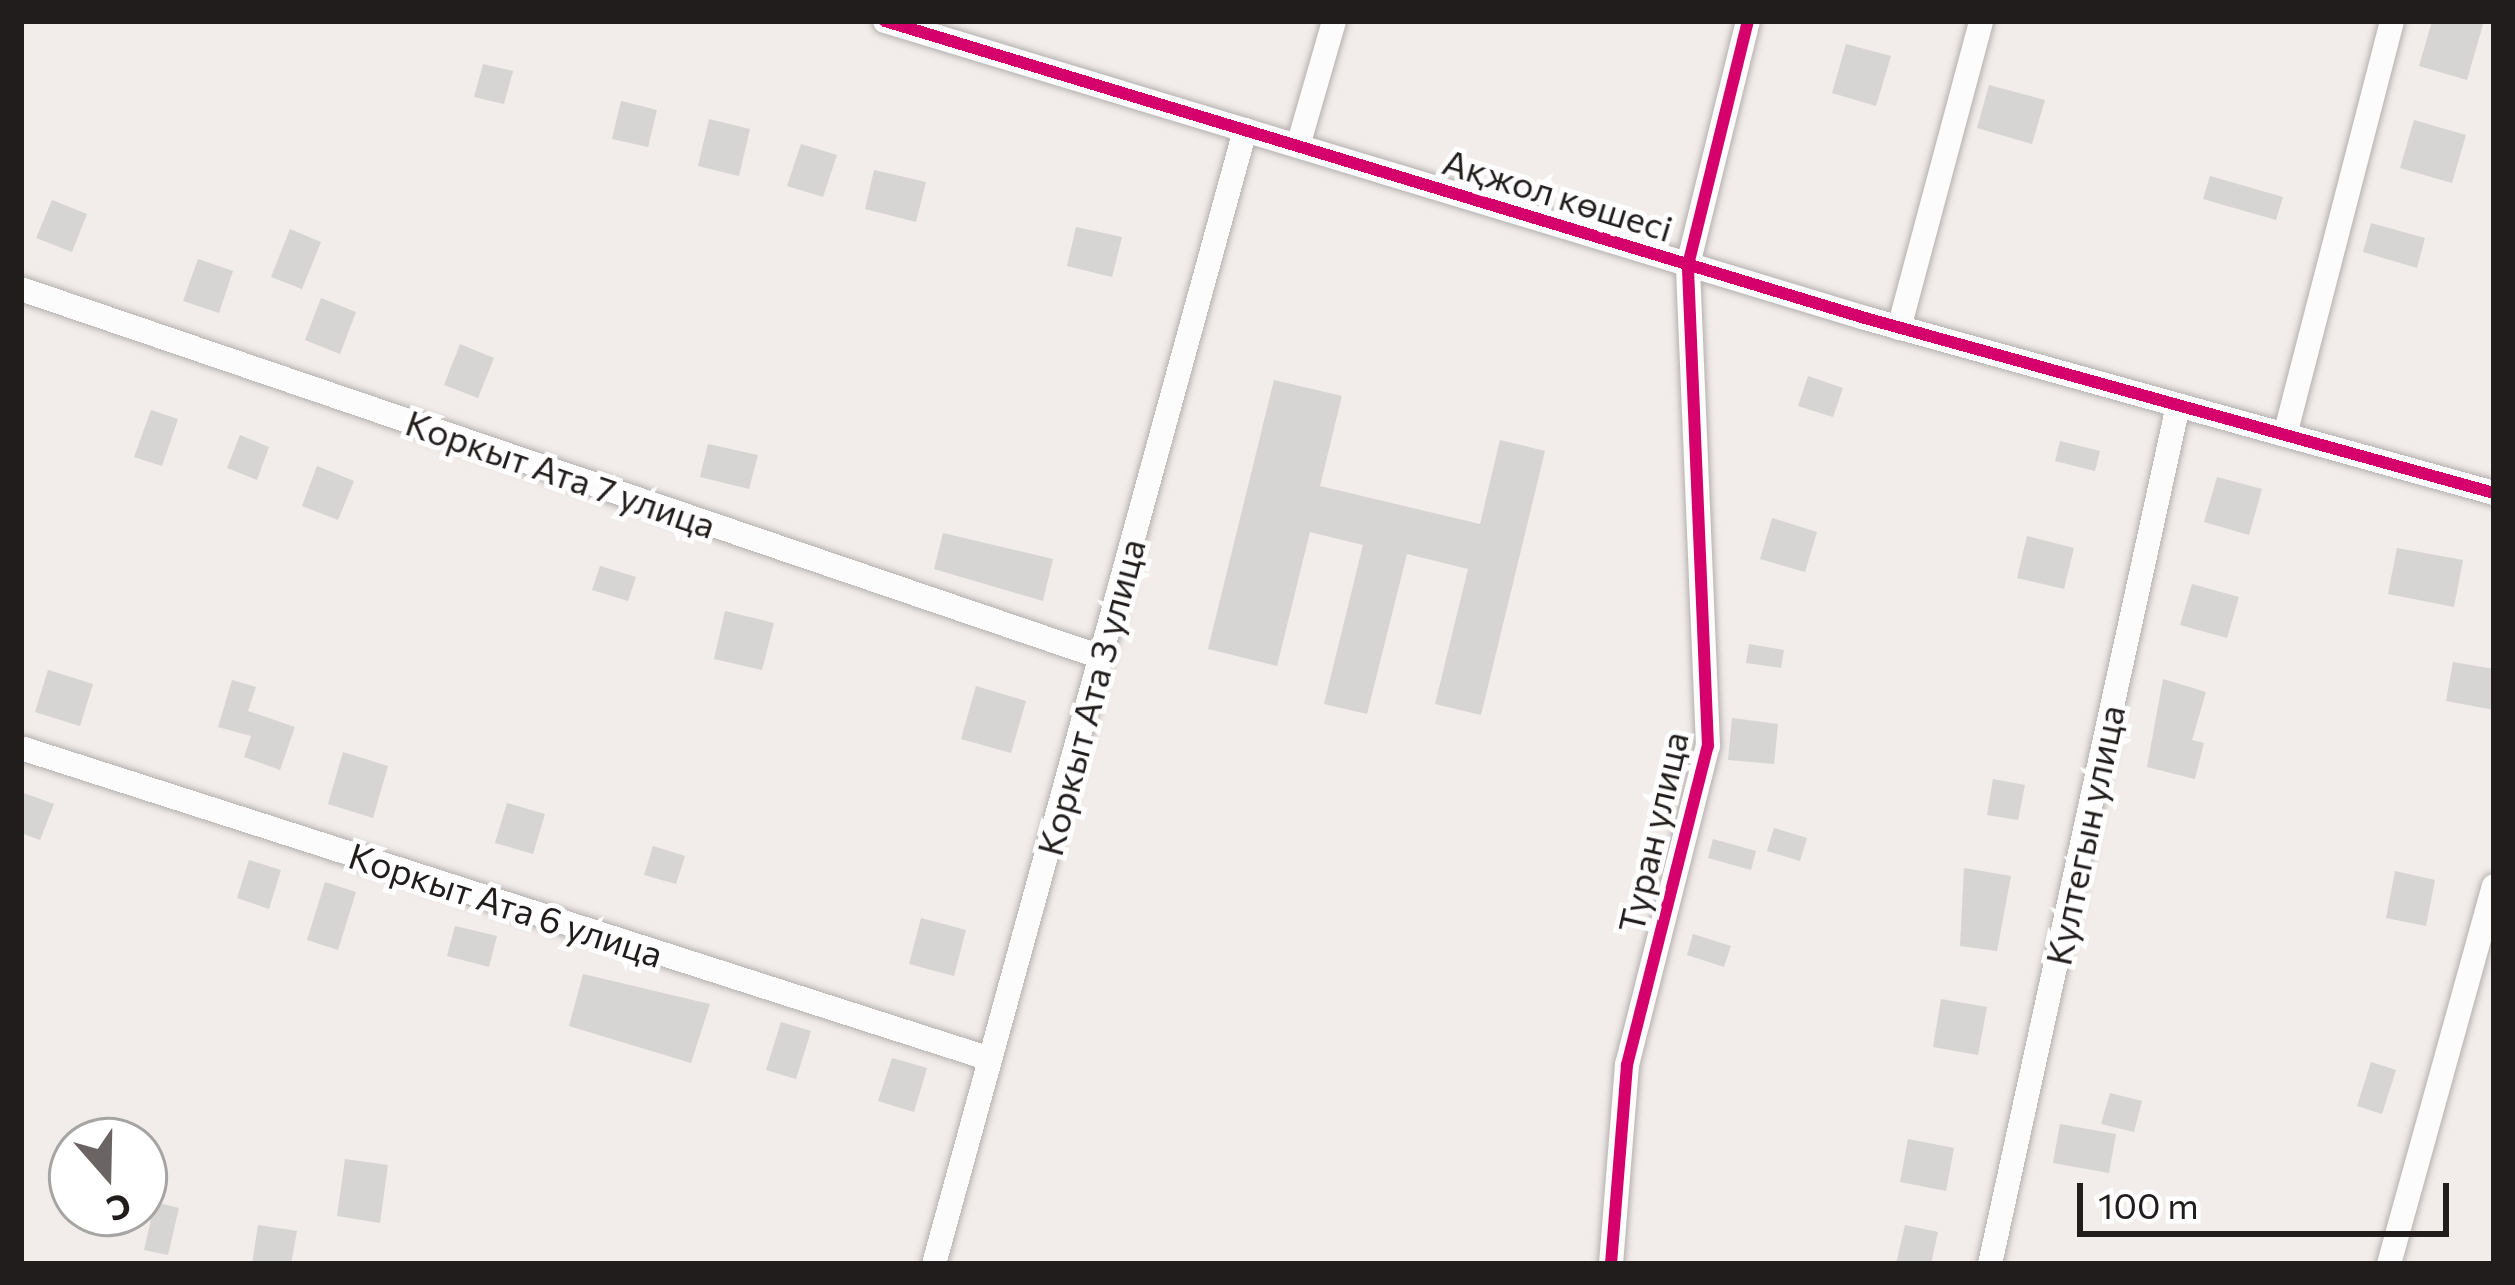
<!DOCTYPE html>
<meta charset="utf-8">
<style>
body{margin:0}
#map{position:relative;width:2515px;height:1285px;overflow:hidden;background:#f2ecea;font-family:Commissioner,sans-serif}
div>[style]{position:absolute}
.building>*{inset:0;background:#d7d4d4}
.roads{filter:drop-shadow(0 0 3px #b4b0ae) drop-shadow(0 0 3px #b4b0ae)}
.minor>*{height:24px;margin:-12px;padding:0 12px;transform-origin:12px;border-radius:12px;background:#fdfcfc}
.cycleway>*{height:12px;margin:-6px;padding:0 6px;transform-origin:6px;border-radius:6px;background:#d6006c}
span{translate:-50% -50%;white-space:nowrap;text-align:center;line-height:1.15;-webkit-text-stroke:10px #fff;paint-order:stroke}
.street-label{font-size:36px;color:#211d1c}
.frame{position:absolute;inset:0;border:24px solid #211d1c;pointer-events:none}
.north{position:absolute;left:48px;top:1117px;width:120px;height:120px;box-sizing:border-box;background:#fff;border:3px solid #a6a5a4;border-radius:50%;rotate:160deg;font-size:33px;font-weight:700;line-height:48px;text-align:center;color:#211d1c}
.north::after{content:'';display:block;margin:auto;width:42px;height:54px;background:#6a6564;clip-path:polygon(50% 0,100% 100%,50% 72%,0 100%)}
.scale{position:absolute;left:2077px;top:1183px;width:372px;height:54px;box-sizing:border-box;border:6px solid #211d1c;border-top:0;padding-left:15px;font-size:36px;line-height:42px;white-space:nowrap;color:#211d1c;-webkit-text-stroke:9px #fff;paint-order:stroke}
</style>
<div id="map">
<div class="building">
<div style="clip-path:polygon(2432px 21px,2484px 21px,2467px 80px,2419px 66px)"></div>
<div style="clip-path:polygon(1846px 44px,1891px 56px,1876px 106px,1832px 93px)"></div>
<div style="clip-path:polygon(483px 64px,513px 71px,504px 104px,474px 97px)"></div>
<div style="clip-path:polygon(1989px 85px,2045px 100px,2032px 144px,1977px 128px)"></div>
<div style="clip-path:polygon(621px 101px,657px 110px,648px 147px,612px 139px)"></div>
<div style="clip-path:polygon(709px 119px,750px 129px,739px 176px,698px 166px)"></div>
<div style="clip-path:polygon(2414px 120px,2466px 135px,2452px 183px,2400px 168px)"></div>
<div style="clip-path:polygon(801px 144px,837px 155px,823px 197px,787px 186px)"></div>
<div style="clip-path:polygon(874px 170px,926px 182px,916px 222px,865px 209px)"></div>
<div style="clip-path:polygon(2210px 176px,2283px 197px,2276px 220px,2203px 199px)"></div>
<div style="clip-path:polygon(52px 200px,87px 214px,72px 252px,36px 238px)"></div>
<div style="clip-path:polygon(2371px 223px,2425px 238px,2417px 268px,2363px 252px)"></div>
<div style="clip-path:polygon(1076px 227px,1122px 237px,1112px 277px,1067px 266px)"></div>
<div style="clip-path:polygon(290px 229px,321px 242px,302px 289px,271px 277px)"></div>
<div style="clip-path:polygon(198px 259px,233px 271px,219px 313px,183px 301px)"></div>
<div style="clip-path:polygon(321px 298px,356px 312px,340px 354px,305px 340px)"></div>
<div style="clip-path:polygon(460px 344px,494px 358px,478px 398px,444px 385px)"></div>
<div style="clip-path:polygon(1808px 376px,1843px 388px,1833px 417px,1798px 406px)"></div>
<div style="clip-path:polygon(1274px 380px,1342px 396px,1320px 486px,1480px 524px,1500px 440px,1545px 451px,1481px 715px,1435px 704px,1468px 569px,1407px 554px,1367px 714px,1324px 704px,1363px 545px,1310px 532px,1277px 666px,1208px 649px)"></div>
<div style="clip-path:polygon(151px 410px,178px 419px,162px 466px,134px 457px)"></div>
<div style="clip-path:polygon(240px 435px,269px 447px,257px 480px,227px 468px)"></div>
<div style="clip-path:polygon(2060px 441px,2100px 451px,2095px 471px,2055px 461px)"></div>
<div style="clip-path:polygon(708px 444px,758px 455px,749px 489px,700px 477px)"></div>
<div style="clip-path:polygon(317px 466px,354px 481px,338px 520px,302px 506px)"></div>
<div style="clip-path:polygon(2217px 477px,2262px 489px,2249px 535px,2204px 522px)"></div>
<div style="clip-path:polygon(1772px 518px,1817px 532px,1805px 572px,1760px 559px)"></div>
<div style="clip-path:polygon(943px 533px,1053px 559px,1043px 601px,934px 569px)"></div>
<div style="clip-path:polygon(2027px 536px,2074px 548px,2064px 589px,2017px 578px)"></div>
<div style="clip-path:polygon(2397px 548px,2463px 560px,2454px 607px,2388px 594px)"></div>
<div style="clip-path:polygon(600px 566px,636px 577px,628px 601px,592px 590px)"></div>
<div style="clip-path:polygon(2192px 584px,2239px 597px,2227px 638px,2180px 625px)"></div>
<div style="clip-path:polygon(725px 611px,774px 623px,762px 670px,714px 659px)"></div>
<div style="clip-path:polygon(1749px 644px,1784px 650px,1781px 668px,1746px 663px)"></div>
<div style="clip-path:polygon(2453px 662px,2494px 669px,2494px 710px,2446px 701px)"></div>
<div style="clip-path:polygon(48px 670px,93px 684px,80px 726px,35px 712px)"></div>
<div style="clip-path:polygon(2163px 679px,2206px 692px,2192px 740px,2204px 743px,2195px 779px,2147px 767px)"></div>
<div style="clip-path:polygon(232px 680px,256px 687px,248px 711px,295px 727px,280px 770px,244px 757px,251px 736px,218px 727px)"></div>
<div style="clip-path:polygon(976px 686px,1026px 701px,1011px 753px,961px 739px)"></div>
<div style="clip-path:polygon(1732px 718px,1778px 724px,1774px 764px,1728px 760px)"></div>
<div style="clip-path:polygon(343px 752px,388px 766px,373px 818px,328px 804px)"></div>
<div style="clip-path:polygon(1993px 779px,2025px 785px,2018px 820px,1987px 815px)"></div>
<div style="clip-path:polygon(21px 792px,54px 804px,40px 840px,21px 833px)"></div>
<div style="clip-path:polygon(507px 803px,545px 814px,533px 854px,495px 843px)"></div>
<div style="clip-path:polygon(1774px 828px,1807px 838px,1800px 861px,1767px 851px)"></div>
<div style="clip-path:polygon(1713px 839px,1756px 851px,1751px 870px,1708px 858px)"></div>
<div style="clip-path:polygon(653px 846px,685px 856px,676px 884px,644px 875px)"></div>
<div style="clip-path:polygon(249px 860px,281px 870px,269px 909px,237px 898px)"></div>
<div style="clip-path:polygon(1964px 868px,2011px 876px,1997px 951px,1960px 946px)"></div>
<div style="clip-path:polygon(2395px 871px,2435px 880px,2426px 926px,2386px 918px)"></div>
<div style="clip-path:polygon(325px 882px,356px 892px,338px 950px,307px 940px)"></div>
<div style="clip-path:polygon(921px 918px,966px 930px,954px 976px,909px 964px)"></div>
<div style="clip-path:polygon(455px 926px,497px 936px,489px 967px,447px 956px)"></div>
<div style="clip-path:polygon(1693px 934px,1731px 946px,1724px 967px,1687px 955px)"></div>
<div style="clip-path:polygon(583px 974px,710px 1004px,691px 1063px,569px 1026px)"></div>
<div style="clip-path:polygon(1941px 999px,1987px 1007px,1978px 1055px,1933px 1047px)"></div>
<div style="clip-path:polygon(781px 1022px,811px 1031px,796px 1079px,766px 1070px)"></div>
<div style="clip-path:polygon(892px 1058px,927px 1068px,914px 1112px,878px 1101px)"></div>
<div style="clip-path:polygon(2371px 1062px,2396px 1070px,2382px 1114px,2357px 1106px)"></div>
<div style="clip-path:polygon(2110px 1093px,2142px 1101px,2134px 1132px,2101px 1124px)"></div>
<div style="clip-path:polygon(2060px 1124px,2116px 1134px,2109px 1173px,2053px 1163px)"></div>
<div style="clip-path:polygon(1908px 1139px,1954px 1148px,1946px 1191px,1900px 1182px)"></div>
<div style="clip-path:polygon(345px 1159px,388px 1165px,380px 1223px,337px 1216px)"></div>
<div style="clip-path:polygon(155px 1202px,179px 1208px,168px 1255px,144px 1250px)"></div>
<div style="clip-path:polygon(258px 1225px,297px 1231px,291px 1264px,252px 1264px)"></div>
<div style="clip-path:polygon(1905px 1225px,1938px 1232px,1931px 1264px,1896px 1264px)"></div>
</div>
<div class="roads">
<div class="minor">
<div style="left:885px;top:21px;width:1024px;rotate:16.86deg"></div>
<div style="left:1865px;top:318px;width:653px;rotate:15.55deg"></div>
<div style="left:1298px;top:146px;width:130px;rotate:-73.9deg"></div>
<div style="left:21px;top:289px;width:1141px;rotate:18.82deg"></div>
<div style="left:1899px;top:328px;width:318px;rotate:-75deg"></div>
<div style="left:2285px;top:435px;width:428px;rotate:-75.5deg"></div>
<div style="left:21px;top:748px;width:1018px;rotate:17.79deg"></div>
<div style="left:934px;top:1264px;width:1176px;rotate:-74.66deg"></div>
<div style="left:1611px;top:1264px;width:200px;rotate:-85.4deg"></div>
<div style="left:1627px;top:1065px;width:329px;rotate:-75.8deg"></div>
<div style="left:1708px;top:746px;width:481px;rotate:-92.4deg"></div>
<div style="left:1688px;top:265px;width:251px;rotate:-76.2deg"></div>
<div style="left:1990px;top:1264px;width:879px;rotate:-77.65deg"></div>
<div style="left:2389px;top:1264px;width:392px;rotate:-74.5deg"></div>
</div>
</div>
<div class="cycleway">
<div style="left:885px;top:21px;width:1024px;rotate:16.86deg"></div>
<div style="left:1865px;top:318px;width:653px;rotate:15.55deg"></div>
<div style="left:1611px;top:1264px;width:200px;rotate:-85.4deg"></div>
<div style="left:1627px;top:1065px;width:329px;rotate:-75.8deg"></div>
<div style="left:1708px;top:746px;width:481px;rotate:-92.4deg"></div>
<div style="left:1688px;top:265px;width:251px;rotate:-76.2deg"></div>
</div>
<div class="street-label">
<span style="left:1558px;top:194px;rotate:17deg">Ақжол көшесі</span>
<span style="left:561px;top:473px;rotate:19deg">Коркыт Ата 7 улица</span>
<span style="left:1090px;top:697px;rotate:-75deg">Коркыт Ата 3 улица</span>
<span style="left:1652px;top:832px;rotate:-77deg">Туран улица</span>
<span style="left:2084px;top:835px;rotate:-78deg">Култегын улица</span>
<span style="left:506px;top:904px;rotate:18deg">Коркыт Ата 6 улица</span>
</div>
<div class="frame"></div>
<div class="north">С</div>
<div class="scale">100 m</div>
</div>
